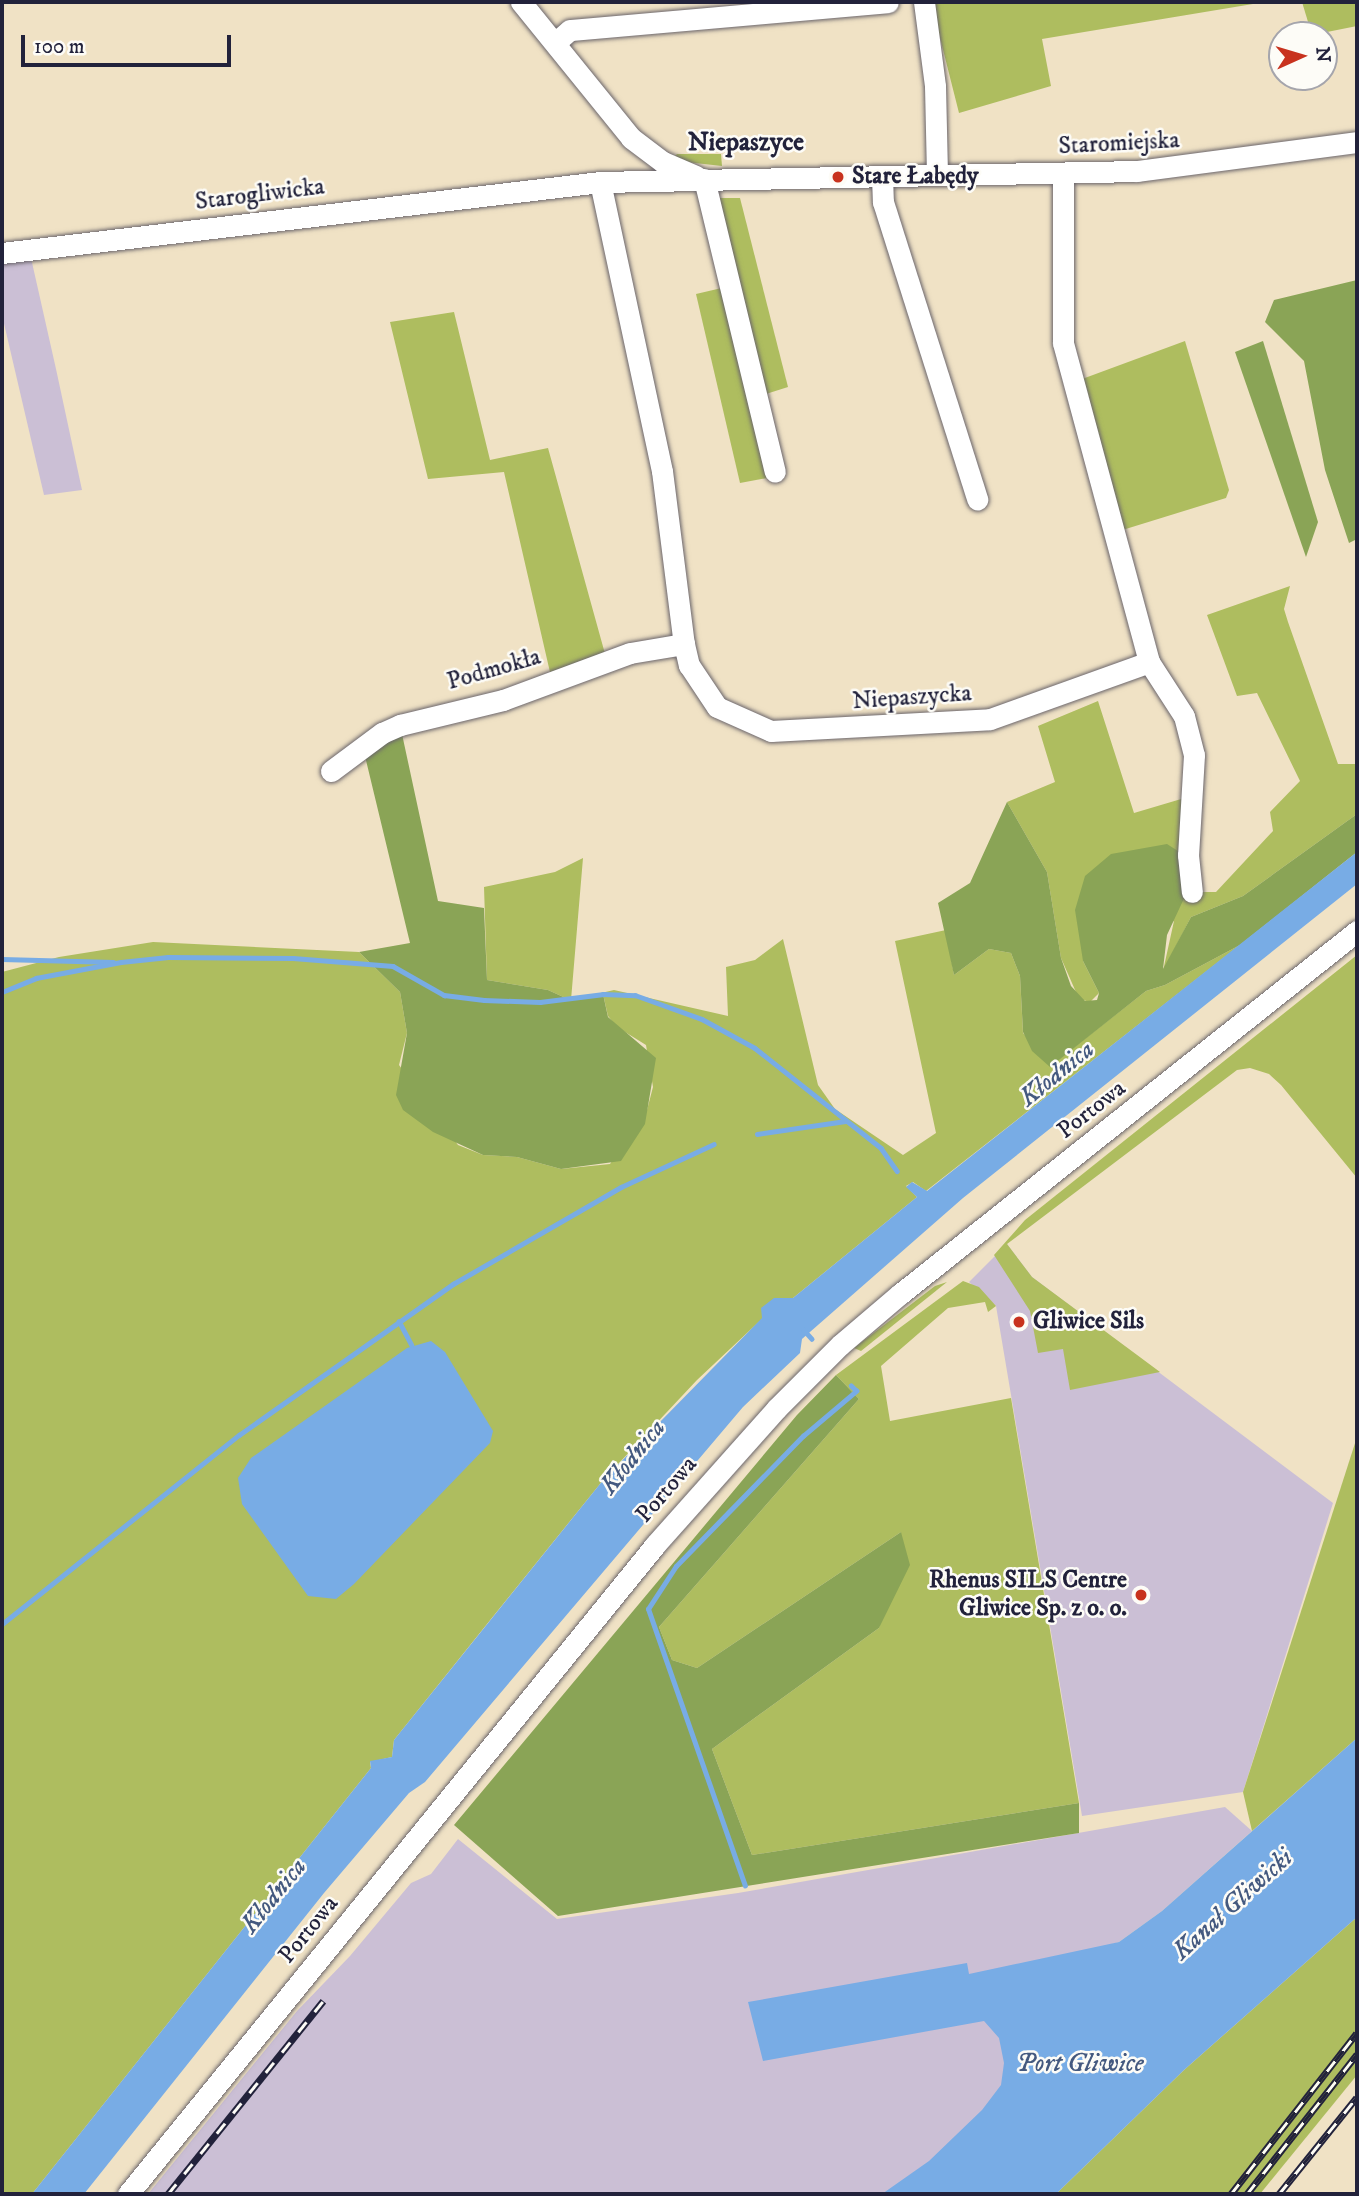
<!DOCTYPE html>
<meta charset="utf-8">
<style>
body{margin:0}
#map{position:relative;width:1359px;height:2196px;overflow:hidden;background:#f0e2c5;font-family:"IM FELL DW Pica",serif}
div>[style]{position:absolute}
.industrial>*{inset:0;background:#cbbfd5}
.green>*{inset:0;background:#aebd5f}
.forest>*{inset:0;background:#8aa456}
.water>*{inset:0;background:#78ace5}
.stream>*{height:4.5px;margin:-2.25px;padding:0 2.25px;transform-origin:2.25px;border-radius:2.25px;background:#78ace5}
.roads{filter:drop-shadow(0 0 2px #6a656b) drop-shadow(0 0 2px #6a656b)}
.minor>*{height:21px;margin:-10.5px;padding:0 10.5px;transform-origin:10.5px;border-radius:10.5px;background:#fff}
.rail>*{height:7px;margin-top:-3.5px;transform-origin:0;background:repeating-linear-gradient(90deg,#fdfcf7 0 13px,#22223b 0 26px);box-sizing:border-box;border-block:2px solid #22223b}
.dots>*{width:19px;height:19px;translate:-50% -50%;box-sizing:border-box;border:4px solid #fdfcf7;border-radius:50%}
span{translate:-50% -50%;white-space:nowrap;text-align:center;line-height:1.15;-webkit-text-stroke:5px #fdfcf7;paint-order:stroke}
.street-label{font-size:24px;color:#22223b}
.poi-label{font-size:24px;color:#22223b;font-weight:700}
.left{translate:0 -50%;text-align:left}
.right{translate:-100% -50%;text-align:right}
.neighbourhood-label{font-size:26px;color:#22223b;font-weight:700}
.water-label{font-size:26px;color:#44597f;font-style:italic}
.frame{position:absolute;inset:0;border:4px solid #22223b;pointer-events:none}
.north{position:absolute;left:1268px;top:21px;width:70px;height:70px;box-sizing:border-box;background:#fdfcf7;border:2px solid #a5a5ac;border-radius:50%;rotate:86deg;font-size:19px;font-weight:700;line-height:28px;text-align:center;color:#22223b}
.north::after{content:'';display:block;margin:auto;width:24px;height:32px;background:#c8321e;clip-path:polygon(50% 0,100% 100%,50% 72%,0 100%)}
.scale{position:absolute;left:21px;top:35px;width:210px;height:32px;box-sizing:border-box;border:4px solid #22223b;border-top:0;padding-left:9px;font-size:21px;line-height:24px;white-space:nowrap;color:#22223b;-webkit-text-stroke:5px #fdfcf7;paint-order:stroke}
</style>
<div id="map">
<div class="industrial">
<div style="clip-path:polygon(31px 258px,56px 369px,82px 490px,44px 495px,2px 315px,2px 262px)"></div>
<div style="clip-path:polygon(1007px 1244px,1032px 1277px,1333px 1503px,1243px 1792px,1082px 1816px,996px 1306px,969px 1282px)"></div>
<div style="clip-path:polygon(1225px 1807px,1252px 1831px,1162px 1911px,1119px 1942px,1086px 1952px,1062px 2187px,1056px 2194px,148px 2194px,297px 2011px,350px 1956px,411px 1883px,431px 1874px,458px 1839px,557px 1919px,738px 1893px)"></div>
</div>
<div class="green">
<div style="clip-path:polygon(931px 2px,1265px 2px,1042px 39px,1051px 86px,959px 113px)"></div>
<div style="clip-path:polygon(1302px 2px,1357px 2px,1357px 26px,1312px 35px)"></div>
<div style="clip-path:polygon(677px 154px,721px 154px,722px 166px,686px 162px,674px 157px)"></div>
<div style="clip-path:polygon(712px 198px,740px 198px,788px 387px,760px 396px)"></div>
<div style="clip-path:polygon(726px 287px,772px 477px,740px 483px,696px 294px)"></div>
<div style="clip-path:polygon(454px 312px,490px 460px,548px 448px,607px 661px,552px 681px,504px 472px,428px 479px,390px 322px)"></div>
<div style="clip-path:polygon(1185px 341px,1229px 490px,1226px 498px,1116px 532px,1074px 382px)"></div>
<div style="clip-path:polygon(1290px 586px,1284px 609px,1288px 622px,1338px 764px,1357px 764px,1357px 814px,1243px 896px,1191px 917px,1163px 971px,1174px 921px,1083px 961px,1099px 993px,1090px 1002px,1079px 999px,1061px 958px,1047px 872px,1007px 802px,1055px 782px,1038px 726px,1098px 701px,1134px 813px,1198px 794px,1198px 892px,1216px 892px,1273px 831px,1270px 812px,1300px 781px,1257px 693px,1237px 696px,1207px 615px)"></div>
<div style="clip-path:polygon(583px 858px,571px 1000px,614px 990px,728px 1016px,726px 967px,755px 960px,783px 939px,818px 1085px,835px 1109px,903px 1155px,936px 1133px,895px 941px,946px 930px,954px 975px,989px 949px,1011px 953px,1020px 976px,1023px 1033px,1050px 1066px,1146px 991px,1165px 985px,1240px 945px,926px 1191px,913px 1182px,906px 1186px,917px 1197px,793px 1298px,782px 1300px,697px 1380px,604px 1479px,491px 1619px,394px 1740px,392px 1757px,370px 1762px,371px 1768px,32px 2194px,2px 2194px,2px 972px,59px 957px,153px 942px,359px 952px,400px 992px,407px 1033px,399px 1065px,458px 1145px,483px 1155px,517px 1157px,561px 1169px,610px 1164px,647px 1110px,653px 1087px,646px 1045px,617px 1027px,608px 1016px,603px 994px,570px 1000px,548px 990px,487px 980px,484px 887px,555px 872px)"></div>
<div style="clip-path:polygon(1357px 955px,1357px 1178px,1281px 1085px,1269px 1074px,1250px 1068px,1237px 1070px,1007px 1244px,1032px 1277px,1160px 1372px,1070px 1390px,1063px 1349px,1038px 1353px,1030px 1311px,994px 1255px,1025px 1220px)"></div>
<div style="clip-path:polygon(963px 1281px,979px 1287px,996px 1306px,988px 1312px,985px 1302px,948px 1308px,881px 1366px,890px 1421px,1011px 1398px,1079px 1803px,752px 1855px,712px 1749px,879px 1628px,901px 1532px,697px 1668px,672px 1660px,659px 1627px,859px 1399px,836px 1375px)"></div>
<div style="clip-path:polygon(947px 1282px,861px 1351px,854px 1348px,935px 1286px)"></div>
<div style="clip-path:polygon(1357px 1437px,1357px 1738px,1252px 1831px,1243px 1792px)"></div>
<div style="clip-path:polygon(1357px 1917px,1357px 2075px,1260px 2194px,1056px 2194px,1184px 2070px)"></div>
</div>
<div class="forest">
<div style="clip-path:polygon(1357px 280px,1357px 539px,1349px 543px,1325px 470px,1304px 361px,1265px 322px,1274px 300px)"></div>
<div style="clip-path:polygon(1263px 341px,1318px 522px,1306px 557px,1235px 352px)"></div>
<div style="clip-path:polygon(402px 734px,438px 901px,484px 908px,487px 980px,548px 990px,570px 1000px,603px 994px,608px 1017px,656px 1058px,645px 1124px,621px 1161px,561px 1169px,517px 1157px,483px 1155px,433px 1132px,403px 1110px,396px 1095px,407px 1033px,400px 992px,359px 952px,410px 943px,364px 752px)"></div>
<div style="clip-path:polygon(1007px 802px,1047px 872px,1061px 958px,1071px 986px,1085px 1001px,1097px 1000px,1099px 993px,1083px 961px,1075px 910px,1085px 876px,1111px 854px,1167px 844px,1181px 853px,1187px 892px,1167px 935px,1163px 969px,1191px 917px,1243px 896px,1357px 814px,1357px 852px,1240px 945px,1165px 985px,1146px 991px,1050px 1067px,1032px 1051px,1023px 1032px,1020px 976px,1011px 953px,989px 949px,954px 975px,938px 903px,970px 883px)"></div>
<div style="clip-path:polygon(836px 1375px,859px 1399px,659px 1627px,672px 1660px,697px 1668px,901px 1532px,910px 1565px,879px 1628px,712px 1749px,752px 1855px,1079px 1803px,1079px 1833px,558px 1916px,454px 1825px,797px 1415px)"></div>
</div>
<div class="water">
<div style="clip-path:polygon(1357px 852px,1357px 884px,963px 1198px,802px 1339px,800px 1353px,743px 1407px,425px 1782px,409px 1793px,324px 1893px,84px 2194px,32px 2194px,371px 1768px,370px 1761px,392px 1757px,394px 1740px,604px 1479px,762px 1318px,761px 1308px,774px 1298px,793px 1298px,917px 1197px,906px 1187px,912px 1182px,927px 1191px)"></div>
<div style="clip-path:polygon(431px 1341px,445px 1352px,493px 1431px,490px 1443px,354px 1584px,336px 1599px,308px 1596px,242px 1504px,238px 1478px,251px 1458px,407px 1348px)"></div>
<div style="clip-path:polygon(1357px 1738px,1357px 1917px,1184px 2070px,1056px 2194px,882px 2194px,929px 2161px,982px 2110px,1001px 2085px,1004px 2063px,999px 2038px,984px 2021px,763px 2061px,748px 2002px,967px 1963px,969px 1974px,1119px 1942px,1162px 1911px)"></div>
</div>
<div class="stream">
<div style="left:2px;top:959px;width:111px;rotate:1.5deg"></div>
<div style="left:2px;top:992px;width:37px;rotate:-22deg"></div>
<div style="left:36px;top:978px;width:86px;rotate:-10.7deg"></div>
<div style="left:121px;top:962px;width:47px;rotate:-6.1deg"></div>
<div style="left:168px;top:957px;width:125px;rotate:0.5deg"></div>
<div style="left:293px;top:958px;width:100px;rotate:4.6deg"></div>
<div style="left:393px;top:966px;width:59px;rotate:29.6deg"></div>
<div style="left:444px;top:995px;width:40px;rotate:7.1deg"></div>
<div style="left:484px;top:1000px;width:56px;rotate:2deg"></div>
<div style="left:540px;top:1002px;width:64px;rotate:-7.2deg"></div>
<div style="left:603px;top:994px;width:32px;rotate:2deg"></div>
<div style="left:635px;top:995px;width:71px;rotate:19.7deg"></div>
<div style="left:702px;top:1019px;width:60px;rotate:28.7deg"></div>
<div style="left:755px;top:1048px;width:161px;rotate:38.4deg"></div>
<div style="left:881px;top:1148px;width:28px;rotate:55deg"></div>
<div style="left:757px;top:1134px;width:89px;rotate:-8.4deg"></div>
<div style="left:399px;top:1321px;width:27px;rotate:62deg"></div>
<div style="left:803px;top:1329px;width:13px;rotate:48deg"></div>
<div style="left:2px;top:1624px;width:303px;rotate:-38.6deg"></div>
<div style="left:239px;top:1435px;width:262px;rotate:-35.2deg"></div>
<div style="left:453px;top:1284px;width:194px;rotate:-30deg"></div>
<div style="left:621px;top:1187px;width:102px;rotate:-24.8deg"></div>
<div style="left:745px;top:1886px;width:293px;rotate:-109.3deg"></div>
<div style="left:648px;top:1609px;width:51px;rotate:-56.9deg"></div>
<div style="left:676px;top:1566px;width:182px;rotate:-45.7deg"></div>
<div style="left:803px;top:1436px;width:70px;rotate:-40.3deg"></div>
<div style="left:856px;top:1391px;width:7px;rotate:-135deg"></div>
</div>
<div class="roads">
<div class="minor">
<div style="left:521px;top:2px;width:175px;rotate:51deg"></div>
<div style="left:631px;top:138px;width:40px;rotate:37deg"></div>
<div style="left:663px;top:162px;width:36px;rotate:23deg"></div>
<div style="left:924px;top:2px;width:85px;rotate:82.5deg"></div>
<div style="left:935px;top:86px;width:89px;rotate:88.7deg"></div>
<div style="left:556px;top:42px;width:18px;rotate:-41deg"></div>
<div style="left:570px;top:30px;width:319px;rotate:-5deg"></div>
<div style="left:1063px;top:174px;width:169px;rotate:90deg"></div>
<div style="left:1063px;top:343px;width:330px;rotate:74.9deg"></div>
<div style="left:1149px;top:662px;width:64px;rotate:57.1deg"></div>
<div style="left:1184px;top:716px;width:40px;rotate:75.6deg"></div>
<div style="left:1194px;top:755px;width:100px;rotate:93.4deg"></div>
<div style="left:1188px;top:855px;width:37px;rotate:84deg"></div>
<div style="left:882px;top:176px;width:26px;rotate:88deg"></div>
<div style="left:883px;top:202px;width:312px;rotate:72.4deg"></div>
<div style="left:704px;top:179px;width:301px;rotate:76.4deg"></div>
<div style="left:600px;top:182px;width:296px;rotate:77.9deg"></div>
<div style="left:662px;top:471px;width:174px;rotate:82.8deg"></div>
<div style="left:684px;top:644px;width:22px;rotate:77deg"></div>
<div style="left:689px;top:665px;width:50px;rotate:56.3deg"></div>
<div style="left:717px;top:707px;width:59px;rotate:24deg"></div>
<div style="left:771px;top:731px;width:219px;rotate:-3.1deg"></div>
<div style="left:990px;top:719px;width:169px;rotate:-19.7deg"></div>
<div style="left:2px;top:253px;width:602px;rotate:-6.77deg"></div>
<div style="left:600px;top:182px;width:537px;rotate:-1.17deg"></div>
<div style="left:1137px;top:171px;width:222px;rotate:-7.5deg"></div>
<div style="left:331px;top:771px;width:64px;rotate:-36.7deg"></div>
<div style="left:382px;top:733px;width:20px;rotate:-24deg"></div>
<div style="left:400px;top:725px;width:106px;rotate:-13.6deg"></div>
<div style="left:503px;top:700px;width:135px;rotate:-20.3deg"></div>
<div style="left:630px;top:653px;width:55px;rotate:-9.5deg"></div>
<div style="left:128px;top:2194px;width:836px;rotate:-50.92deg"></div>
<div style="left:655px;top:1545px;width:182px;rotate:-48.3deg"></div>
<div style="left:776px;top:1409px;width:91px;rotate:-45deg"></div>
<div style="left:840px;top:1345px;width:79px;rotate:-40.4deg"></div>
<div style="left:900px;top:1294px;width:584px;rotate:-38.46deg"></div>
</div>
</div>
<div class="rail">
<div style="left:168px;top:2194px;width:248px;rotate:-51.2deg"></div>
<div style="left:1231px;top:2194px;width:204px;rotate:-52deg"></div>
<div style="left:1247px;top:2194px;width:178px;rotate:-51.8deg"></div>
<div style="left:1279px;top:2194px;width:124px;rotate:-51.2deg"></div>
</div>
<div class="dots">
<div style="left:838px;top:177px;background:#c8321e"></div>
<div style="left:1019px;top:1322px;background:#c8321e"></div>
<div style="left:1141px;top:1595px;background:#c8321e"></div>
</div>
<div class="street-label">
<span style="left:1119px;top:144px;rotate:-3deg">Staromiejska</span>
<span style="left:260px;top:195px;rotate:-7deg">Starogliwicka</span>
<span style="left:494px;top:670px;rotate:-16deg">Podmokła</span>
<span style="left:912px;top:698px;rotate:-4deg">Niepaszycka</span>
<span style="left:1092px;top:1110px;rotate:-38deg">Portowa</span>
<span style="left:667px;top:1490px;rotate:-49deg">Portowa</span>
<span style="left:309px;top:1930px;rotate:-51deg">Portowa</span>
</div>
<div class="poi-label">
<span class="left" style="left:852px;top:177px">Stare Łabędy</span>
<span class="left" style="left:1033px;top:1322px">Gliwice Sils</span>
<span class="right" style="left:1127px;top:1595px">Rhenus SILS Centre<br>Gliwice Sp. z o. o.</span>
</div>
<div class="neighbourhood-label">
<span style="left:746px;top:143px">Niepaszyce</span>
</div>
<div class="water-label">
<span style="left:1057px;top:1074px;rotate:-39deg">Kłodnica</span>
<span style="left:633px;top:1457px;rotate:-51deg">Kłodnica</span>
<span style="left:274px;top:1896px;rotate:-51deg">Kłodnica</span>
<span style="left:1233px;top:1905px;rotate:-42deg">Kanał Gliwicki</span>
<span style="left:1080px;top:2064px">Port Gliwice</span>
</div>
<div class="frame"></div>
<div class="north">N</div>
<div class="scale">100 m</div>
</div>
